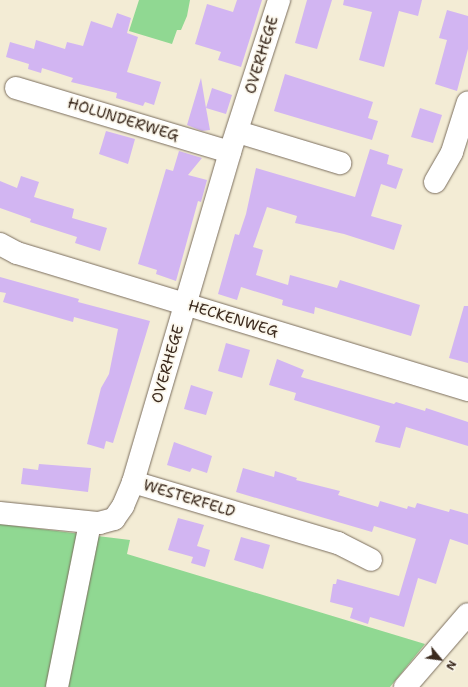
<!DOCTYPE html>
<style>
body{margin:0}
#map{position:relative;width:468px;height:687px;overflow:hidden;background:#f3ecd5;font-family:"Shantell Sans",sans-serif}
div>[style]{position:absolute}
.green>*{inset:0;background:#90d892}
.building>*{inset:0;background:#d2b5f2}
.roads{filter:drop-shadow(0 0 1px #7b6e5e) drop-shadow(0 0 1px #7b6e5e)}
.minor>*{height:22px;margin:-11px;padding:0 11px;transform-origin:11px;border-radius:11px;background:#fff}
span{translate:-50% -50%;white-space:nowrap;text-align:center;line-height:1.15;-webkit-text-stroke:3.5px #fbf7ec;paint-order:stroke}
.street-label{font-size:15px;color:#3b2a1e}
.north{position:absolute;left:420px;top:639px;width:40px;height:40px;-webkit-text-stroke:3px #fbf7ec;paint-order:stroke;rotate:119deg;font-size:11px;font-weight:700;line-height:16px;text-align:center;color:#3b2a1e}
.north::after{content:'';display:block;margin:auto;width:14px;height:18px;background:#3b2a1e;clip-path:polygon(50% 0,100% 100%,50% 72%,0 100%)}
</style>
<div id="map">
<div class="green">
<div style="clip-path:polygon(139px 0,190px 0,187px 16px,181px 30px,177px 30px,172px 44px,129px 31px)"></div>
<div style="clip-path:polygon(0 524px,130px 540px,127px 554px,425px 644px,390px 687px,0 687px)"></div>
</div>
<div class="building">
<div style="clip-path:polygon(237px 0,262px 0,241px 67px,218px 60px,221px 52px,195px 44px,207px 4px,233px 12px)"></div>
<div style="clip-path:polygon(307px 0,332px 0,317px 49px,295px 43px)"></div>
<div style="clip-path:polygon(344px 0,422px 0,418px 16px,399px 11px,384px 67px,359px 60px,372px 12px,343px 5px)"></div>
<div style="clip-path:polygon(447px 10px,468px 16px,468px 49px,457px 91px,435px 84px,447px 40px,439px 38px)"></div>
<div style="clip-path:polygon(117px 13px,131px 18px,127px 33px,138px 37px,127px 72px,161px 82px,154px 105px,145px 102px,143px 106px,116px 98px,117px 93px,71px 82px,73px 78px,42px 68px,41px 73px,28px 69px,29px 64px,6px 57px,10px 42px,34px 49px,36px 40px,65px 49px,67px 42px,83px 46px,91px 21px,112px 28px)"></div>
<div style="clip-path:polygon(285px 74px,373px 102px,368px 118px,378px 121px,372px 140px,274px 111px)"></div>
<div style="clip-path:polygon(201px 78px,206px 108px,212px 88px,232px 95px,226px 114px,206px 108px,210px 130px,202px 131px,187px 125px)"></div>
<div style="clip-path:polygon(420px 108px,442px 115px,433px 143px,411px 137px)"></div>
<div style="clip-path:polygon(106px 131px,135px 139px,128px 164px,99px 154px)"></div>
<div style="clip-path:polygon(370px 149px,389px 155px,387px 164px,403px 169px,396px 189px,381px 184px,371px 216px,402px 225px,394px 250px,344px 234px,295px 223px,297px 216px,267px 207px,253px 247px,263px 250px,256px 275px,288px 285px,290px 275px,337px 288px,340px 280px,420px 305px,411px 336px,315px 307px,314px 314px,282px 305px,283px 300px,241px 287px,237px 300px,218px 294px,235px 234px,239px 235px,246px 214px,256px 168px,355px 197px)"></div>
<div style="clip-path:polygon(179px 151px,202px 158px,188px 175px,207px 180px,201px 202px,198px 201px,176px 281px,156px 274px,157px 270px,138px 264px,166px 169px,173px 171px)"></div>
<div style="clip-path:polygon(21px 176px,39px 182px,34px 197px,74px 209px,72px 218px,107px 228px,100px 251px,75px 243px,77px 237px,30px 222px,31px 219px,0 208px,0 181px,17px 188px)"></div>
<div style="clip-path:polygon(0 277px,79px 299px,78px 302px,150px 321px,113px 443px,106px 441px,104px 449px,87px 444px,101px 388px,109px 374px,118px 329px,74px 317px,73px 322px,3px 302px,6px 293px,0 292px)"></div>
<div style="clip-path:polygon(464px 306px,468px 306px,468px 363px,449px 358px)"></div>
<div style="clip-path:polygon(226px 343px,250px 350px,242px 378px,218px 371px)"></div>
<div style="clip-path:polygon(277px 359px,304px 370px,301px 377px,394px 404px,396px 402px,425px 411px,426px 408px,468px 422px,468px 446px,406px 427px,400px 448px,375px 442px,380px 426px,294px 400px,296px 393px,269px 385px)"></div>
<div style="clip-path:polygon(191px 385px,213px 392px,206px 415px,184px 409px)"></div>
<div style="clip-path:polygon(174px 442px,212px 456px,207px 473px,192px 468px,190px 472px,167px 465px)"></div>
<div style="clip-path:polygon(39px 464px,91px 468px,88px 492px,21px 484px,23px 468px,38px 470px)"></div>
<div style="clip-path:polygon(243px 468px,274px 477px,275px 471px,297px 478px,296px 480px,340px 491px,338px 495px,378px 507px,380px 501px,407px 509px,408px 506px,415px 508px,417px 503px,449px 512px,450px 509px,468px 514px,468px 545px,450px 539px,436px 584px,418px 578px,404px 627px,370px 617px,368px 624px,350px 618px,353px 608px,330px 602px,333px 584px,336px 584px,337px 579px,399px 596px,416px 539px,374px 526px,372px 532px,236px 492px)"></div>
<div style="clip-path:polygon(178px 518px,204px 525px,197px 546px,210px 550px,205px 567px,191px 563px,193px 557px,168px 550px)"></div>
<div style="clip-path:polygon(241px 537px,270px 545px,263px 569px,234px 560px)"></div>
</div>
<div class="roads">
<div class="minor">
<div style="left:16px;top:88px;width:223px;rotate:16.7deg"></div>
<div style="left:238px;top:132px;width:107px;rotate:16.9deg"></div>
<div style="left:435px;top:182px;width:34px;rotate:-60deg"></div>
<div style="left:452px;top:152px;width:52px;rotate:-72.3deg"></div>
<div style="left:0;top:244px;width:19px;rotate:28deg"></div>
<div style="left:17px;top:253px;width:471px;rotate:16.9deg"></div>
<div style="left:133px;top:482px;width:214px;rotate:16.6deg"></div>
<div style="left:338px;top:543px;width:37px;rotate:27deg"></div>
<div style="left:0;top:513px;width:100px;rotate:5.8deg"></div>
<div style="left:99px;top:523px;width:16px;rotate:-15deg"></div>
<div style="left:114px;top:519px;width:16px;rotate:-55deg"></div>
<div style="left:123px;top:506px;width:26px;rotate:-67deg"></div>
<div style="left:133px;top:482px;width:344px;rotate:-73.6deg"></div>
<div style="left:230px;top:152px;width:160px;rotate:-72.1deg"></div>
<div style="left:57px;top:687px;width:167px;rotate:-78.6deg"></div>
<div style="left:405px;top:687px;width:96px;rotate:-49.2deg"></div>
</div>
</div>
<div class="street-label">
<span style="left:262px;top:55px;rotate:-73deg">OVERHEGE</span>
<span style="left:123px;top:120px;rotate:17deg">HOLUNDERWEG</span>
<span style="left:233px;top:319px;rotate:17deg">HECKENWEG</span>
<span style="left:168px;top:364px;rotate:-74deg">OVERHEGE</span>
<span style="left:189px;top:499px;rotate:17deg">WESTERFELD</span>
</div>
<div class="north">N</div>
</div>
